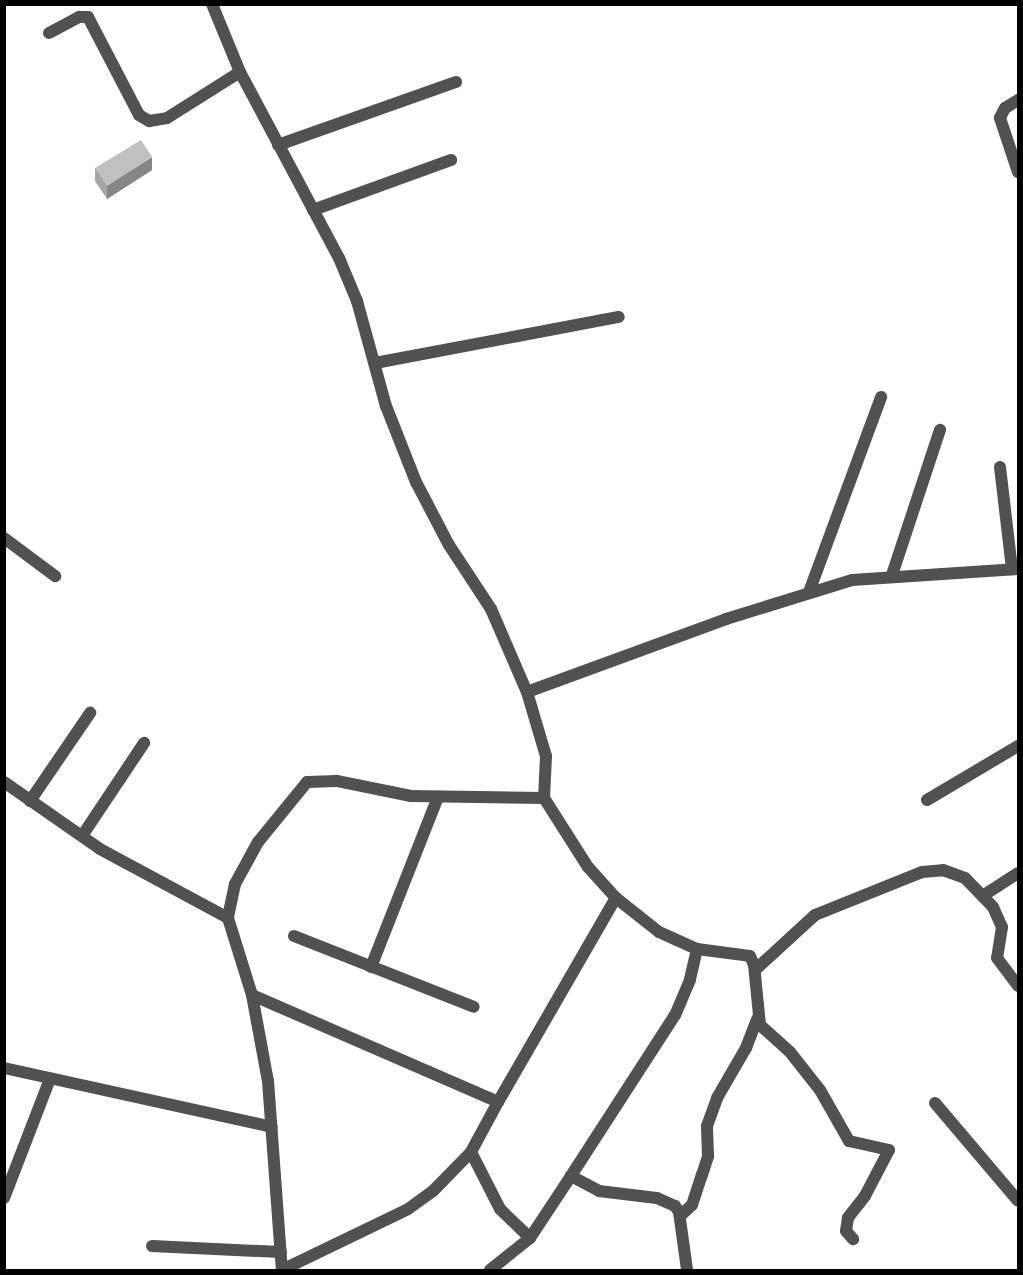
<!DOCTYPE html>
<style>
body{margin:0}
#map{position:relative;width:1023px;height:1275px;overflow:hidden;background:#fff;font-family:"Sofia Sans Condensed",sans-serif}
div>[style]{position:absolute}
.minor>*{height:12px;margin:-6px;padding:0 6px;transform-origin:6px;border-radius:6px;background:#515151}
.wall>*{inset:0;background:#a5a5a5}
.shaded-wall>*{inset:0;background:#868686}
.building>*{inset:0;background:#c0c0c0}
span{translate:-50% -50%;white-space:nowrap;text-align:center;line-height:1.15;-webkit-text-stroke:4.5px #fff;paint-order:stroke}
.frame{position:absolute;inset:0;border:6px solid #000;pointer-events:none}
</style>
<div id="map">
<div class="minor">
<div style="left:212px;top:4px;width:74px;rotate:67.6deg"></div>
<div style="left:240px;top:72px;width:211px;rotate:62deg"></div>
<div style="left:339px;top:258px;width:47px;rotate:67.3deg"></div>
<div style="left:357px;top:301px;width:109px;rotate:74.6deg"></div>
<div style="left:386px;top:406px;width:82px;rotate:68.5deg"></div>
<div style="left:416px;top:482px;width:71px;rotate:62.4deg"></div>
<div style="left:449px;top:545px;width:77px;rotate:56.7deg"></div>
<div style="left:491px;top:609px;width:90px;rotate:66.6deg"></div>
<div style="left:527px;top:692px;width:67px;rotate:73.5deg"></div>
<div style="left:546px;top:756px;width:42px;rotate:92.7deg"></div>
<div style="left:544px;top:798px;width:133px;rotate:-179.1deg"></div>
<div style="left:411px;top:796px;width:76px;rotate:-168.5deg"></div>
<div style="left:337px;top:781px;width:30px;rotate:178deg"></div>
<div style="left:307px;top:782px;width:77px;rotate:129.2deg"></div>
<div style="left:258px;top:842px;width:48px;rotate:118.7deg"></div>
<div style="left:235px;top:884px;width:35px;rotate:102deg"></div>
<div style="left:228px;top:918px;width:81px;rotate:72.7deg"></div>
<div style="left:252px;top:995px;width:87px;rotate:79.5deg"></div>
<div style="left:268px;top:1081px;width:190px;rotate:85.8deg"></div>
<div style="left:49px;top:33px;width:34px;rotate:-28deg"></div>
<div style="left:79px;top:17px;width:9px"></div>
<div style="left:88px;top:17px;width:110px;rotate:62.5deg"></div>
<div style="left:139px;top:115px;width:12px;rotate:31deg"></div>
<div style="left:149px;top:121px;width:18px;rotate:-9deg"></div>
<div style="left:167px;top:118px;width:86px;rotate:-32.2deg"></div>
<div style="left:1018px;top:100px;width:15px;rotate:148deg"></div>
<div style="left:1005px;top:108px;width:11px;rotate:117deg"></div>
<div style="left:1000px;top:118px;width:57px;rotate:71.6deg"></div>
<div style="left:278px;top:145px;width:189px;rotate:-19.5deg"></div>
<div style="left:313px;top:210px;width:147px;rotate:-19.9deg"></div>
<div style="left:375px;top:363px;width:248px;rotate:-10.7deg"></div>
<div style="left:1000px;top:467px;width:103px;rotate:83.3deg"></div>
<div style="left:4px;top:538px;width:64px;rotate:36.7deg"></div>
<div style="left:892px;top:575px;width:153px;rotate:-71.7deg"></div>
<div style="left:809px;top:592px;width:208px;rotate:-69.7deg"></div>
<div style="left:527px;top:692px;width:212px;rotate:-20.1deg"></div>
<div style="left:726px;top:619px;width:132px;rotate:-17.2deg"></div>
<div style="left:852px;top:580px;width:166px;rotate:-3.8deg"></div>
<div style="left:4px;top:782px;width:117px;rotate:34.9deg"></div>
<div style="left:100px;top:849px;width:145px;rotate:28.3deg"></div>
<div style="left:544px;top:798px;width:82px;rotate:57.5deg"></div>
<div style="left:588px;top:867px;width:42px;rotate:47.9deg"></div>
<div style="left:616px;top:898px;width:55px;rotate:38.3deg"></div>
<div style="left:659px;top:932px;width:42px;rotate:24.1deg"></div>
<div style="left:697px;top:949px;width:32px;rotate:103deg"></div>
<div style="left:690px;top:980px;width:38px;rotate:113deg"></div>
<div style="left:675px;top:1015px;width:192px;rotate:122.9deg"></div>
<div style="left:927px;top:800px;width:106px;rotate:-30.7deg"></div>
<div style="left:30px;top:801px;width:107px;rotate:-55.7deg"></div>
<div style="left:82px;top:836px;width:112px;rotate:-56.3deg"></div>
<div style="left:984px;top:895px;width:40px;rotate:-32.9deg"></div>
<div style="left:294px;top:936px;width:193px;rotate:21.5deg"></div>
<div style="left:697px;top:949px;width:53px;rotate:7.5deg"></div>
<div style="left:750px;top:956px;width:10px;rotate:66deg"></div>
<div style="left:754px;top:965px;width:60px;rotate:84.3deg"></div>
<div style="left:760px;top:1025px;width:40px;rotate:42deg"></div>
<div style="left:790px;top:1052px;width:48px;rotate:51.7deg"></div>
<div style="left:820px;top:1090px;width:59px;rotate:60.4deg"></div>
<div style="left:849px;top:1141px;width:41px;rotate:12.7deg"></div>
<div style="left:889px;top:1150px;width:52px;rotate:117.6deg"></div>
<div style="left:865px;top:1196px;width:28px;rotate:128deg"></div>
<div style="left:848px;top:1218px;width:13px;rotate:99deg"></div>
<div style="left:846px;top:1231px;width:11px;rotate:49deg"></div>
<div style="left:371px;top:967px;width:183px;rotate:-68.5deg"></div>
<div style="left:755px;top:970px;width:81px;rotate:-42.5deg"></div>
<div style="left:815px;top:915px;width:115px;rotate:-21.9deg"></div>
<div style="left:922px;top:872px;width:21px;rotate:-5deg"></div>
<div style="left:943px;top:870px;width:23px;rotate:20deg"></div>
<div style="left:965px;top:878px;width:40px;rotate:46deg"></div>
<div style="left:993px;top:907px;width:22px;rotate:66deg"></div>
<div style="left:1002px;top:927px;width:31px;rotate:99deg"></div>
<div style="left:997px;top:958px;width:35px;rotate:53deg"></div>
<div style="left:252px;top:995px;width:268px;rotate:23.5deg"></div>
<div style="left:498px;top:1102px;width:57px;rotate:118.4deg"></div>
<div style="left:471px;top:1152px;width:64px;rotate:63deg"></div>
<div style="left:500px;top:1209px;width:42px;rotate:44deg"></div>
<div style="left:530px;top:1238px;width:74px;rotate:-56.5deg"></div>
<div style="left:571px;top:1176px;width:32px;rotate:28deg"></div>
<div style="left:599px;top:1191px;width:58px;rotate:6.9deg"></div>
<div style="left:657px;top:1198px;width:20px;rotate:24deg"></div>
<div style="left:675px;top:1206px;width:7px;rotate:56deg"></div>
<div style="left:679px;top:1212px;width:59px;rotate:82.1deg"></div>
<div style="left:4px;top:1068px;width:274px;rotate:12.4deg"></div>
<div style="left:498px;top:1102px;width:236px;rotate:-60deg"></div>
<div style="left:935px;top:1103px;width:128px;rotate:49.7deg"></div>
<div style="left:4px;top:1198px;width:128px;rotate:-68.9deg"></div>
<div style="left:680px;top:1216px;width:16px;rotate:-43deg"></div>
<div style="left:692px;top:1205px;width:32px;rotate:-72deg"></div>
<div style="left:702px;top:1175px;width:20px;rotate:-72deg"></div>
<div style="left:708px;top:1156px;width:30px;rotate:-92deg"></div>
<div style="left:707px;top:1126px;width:30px;rotate:-70deg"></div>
<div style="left:717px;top:1098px;width:58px;rotate:-59.9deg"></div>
<div style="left:746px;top:1048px;width:31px;rotate:-69deg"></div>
<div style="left:152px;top:1246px;width:129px;rotate:2.7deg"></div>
<div style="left:282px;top:1270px;width:140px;rotate:-25.8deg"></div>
<div style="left:408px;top:1209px;width:31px;rotate:-36deg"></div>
<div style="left:433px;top:1191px;width:54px;rotate:-45.7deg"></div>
<div style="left:490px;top:1270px;width:51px;rotate:-38.7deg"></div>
</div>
<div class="wall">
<div style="clip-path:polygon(95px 168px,152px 170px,107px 199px,95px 181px)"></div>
</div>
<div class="shaded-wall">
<div style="clip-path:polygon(152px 157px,152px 170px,107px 199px,107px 186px)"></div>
</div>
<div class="building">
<div style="clip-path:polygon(141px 140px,152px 157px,107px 186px,95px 168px)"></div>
</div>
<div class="frame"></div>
</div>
